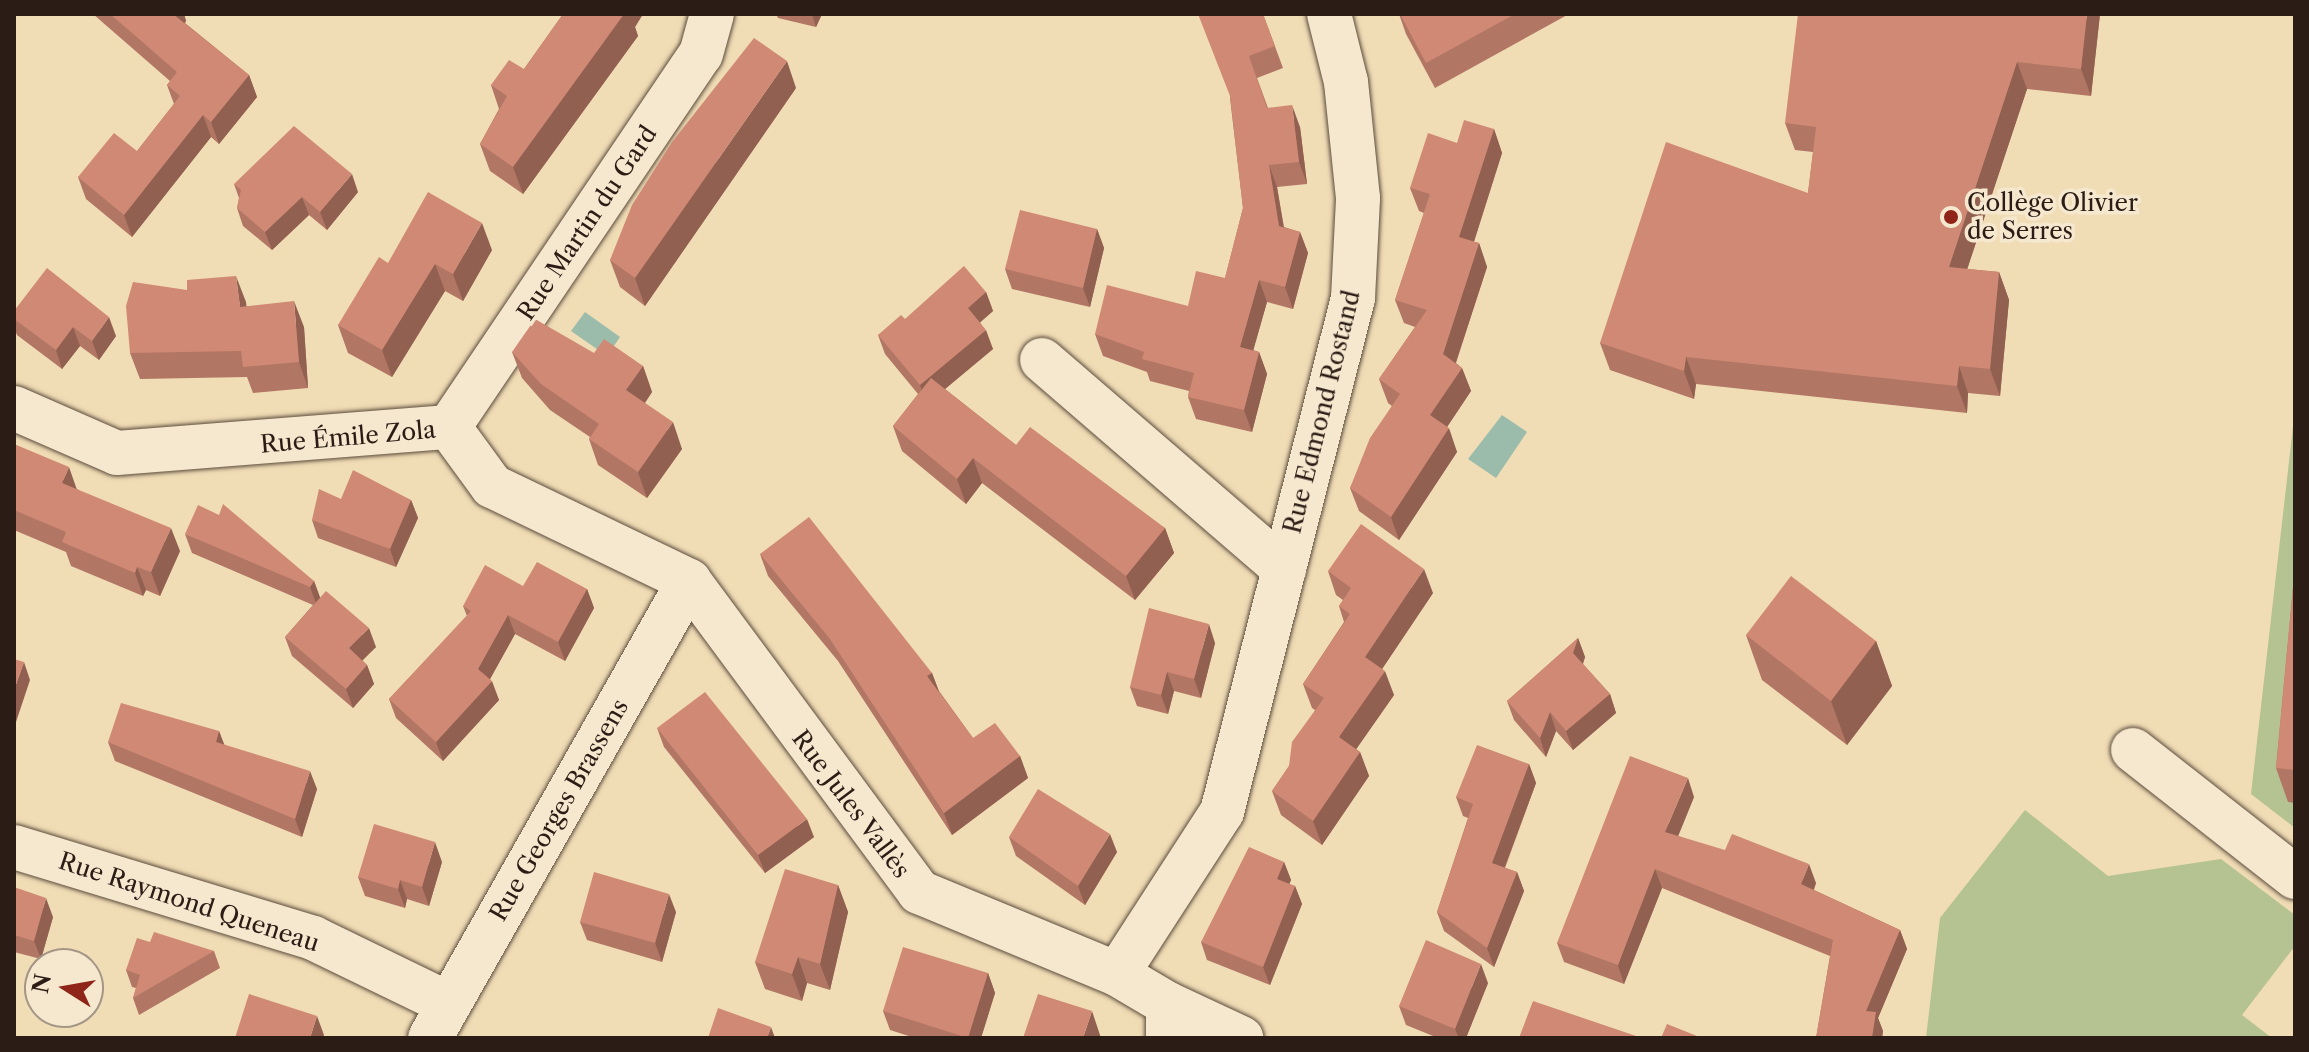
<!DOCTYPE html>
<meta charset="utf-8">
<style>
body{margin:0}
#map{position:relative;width:2309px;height:1052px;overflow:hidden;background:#f0dcb5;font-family:"Libre Caslon Text",serif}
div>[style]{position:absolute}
.green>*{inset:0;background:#b5c291}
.water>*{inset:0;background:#9bbcab}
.roads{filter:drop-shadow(0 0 2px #5c4c3d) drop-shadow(0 0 2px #5c4c3d)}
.minor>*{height:44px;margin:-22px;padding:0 22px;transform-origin:22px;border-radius:22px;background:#f5e8cf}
.wall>*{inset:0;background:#b27664}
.shaded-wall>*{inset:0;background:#916051}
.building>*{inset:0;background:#cf8974}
.dots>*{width:22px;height:22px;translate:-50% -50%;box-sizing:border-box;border:4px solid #f5e8cf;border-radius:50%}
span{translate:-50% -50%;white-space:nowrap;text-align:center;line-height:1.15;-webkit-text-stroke:7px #f5e8cf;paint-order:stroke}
.poi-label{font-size:24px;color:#2b1c15}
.left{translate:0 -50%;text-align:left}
.street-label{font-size:24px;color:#2b1c15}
.frame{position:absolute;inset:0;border:16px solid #2b1c15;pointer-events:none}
.north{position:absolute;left:24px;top:948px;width:80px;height:80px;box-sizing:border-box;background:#f5e8cf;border:2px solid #a49685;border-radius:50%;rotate:281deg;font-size:22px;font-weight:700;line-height:32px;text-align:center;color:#2b1c15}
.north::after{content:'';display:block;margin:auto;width:28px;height:36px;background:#8f2418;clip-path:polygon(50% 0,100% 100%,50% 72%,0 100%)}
</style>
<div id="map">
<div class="green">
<div style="clip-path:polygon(2295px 409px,2295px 828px,2251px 794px)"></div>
<div style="clip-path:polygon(2025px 810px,2108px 876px,2221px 859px,2295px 915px,2295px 946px,2242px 1015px,2272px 1038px,1926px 1038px,1940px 918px)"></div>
</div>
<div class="water">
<div style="clip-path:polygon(585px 312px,620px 337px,607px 356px,571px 331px)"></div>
<div style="clip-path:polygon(1502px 415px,1527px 432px,1496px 478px,1468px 459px)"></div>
</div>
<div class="roads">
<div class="minor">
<div style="left:1042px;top:360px;width:320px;rotate:40.8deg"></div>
<div style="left:14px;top:408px;width:112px;rotate:23.6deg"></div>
<div style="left:117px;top:453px;width:333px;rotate:-4.5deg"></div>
<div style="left:449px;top:427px;width:73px;rotate:53.9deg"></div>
<div style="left:492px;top:486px;width:219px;rotate:25.7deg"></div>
<div style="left:689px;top:581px;width:387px;rotate:53.5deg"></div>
<div style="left:919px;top:892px;width:214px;rotate:22.5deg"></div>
<div style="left:1117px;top:974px;width:59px;rotate:30.5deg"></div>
<div style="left:1168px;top:1004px;width:34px;rotate:90deg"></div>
<div style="left:449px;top:427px;width:450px;rotate:-56deg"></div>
<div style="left:701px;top:54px;width:41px;rotate:-74.6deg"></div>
<div style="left:2133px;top:750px;width:206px;rotate:38.1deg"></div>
<div style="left:14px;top:847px;width:313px;rotate:16.9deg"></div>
<div style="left:313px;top:938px;width:151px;rotate:25.9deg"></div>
<div style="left:1117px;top:974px;width:193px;rotate:-57.1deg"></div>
<div style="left:1222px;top:812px;width:530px;rotate:-75.7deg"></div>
<div style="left:1353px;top:298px;width:100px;rotate:-87.1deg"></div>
<div style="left:1358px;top:198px;width:117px;rotate:-95.9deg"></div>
<div style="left:1346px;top:82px;width:70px;rotate:-104deg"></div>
<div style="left:1168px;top:1004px;width:81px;rotate:25deg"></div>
<div style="left:430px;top:1038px;width:525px;rotate:-60.46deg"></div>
</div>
</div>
<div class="wall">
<div style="clip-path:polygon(93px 14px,184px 14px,186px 21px,185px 23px,249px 75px,257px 97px,219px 144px,211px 137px,132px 237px,86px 199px,78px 177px,137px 151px,174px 104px,167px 85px,170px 81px)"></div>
<div style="clip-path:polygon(563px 14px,643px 14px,635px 27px,638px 36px,523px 194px,490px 171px,480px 144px,499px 109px,491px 85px,524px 69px)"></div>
<div style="clip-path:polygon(776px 14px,822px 14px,816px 27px,778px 18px)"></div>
<div style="clip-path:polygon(1263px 14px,1283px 68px,1257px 78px,1268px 108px,1300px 127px,1307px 184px,1277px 187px,1284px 227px,1300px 232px,1308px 253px,1293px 309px,1267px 302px,1253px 350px,1259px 352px,1267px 374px,1252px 432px,1196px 419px,1188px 397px,1189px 391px,1150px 381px,1147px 372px,1103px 356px,1095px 334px,1188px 306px,1225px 278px,1243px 208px,1230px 98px)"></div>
<div style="clip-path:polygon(1399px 14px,1569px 14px,1435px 88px,1406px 34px)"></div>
<div style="clip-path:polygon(2100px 14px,2091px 96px,2027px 89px,1967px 269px,1999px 272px,2009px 300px,2000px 396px,1968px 393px,1967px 413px,1696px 384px,1694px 399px,1610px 370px,1600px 343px,1808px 193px,1813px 152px,1795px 150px,1785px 123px)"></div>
<div style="clip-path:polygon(796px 88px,645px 306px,620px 287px,610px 260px)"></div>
<div style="clip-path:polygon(1494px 129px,1502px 153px,1474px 242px,1479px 243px,1487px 267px,1456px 363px,1462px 368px,1471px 391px,1447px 427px,1457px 452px,1399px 540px,1359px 511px,1350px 488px,1392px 406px,1388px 403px,1379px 379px,1415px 327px,1404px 323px,1395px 300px,1424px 213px,1419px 211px,1410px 188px,1457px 143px)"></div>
<div style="clip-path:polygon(234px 184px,358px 192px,327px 230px,309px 215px,272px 250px,243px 226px,237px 208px,239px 198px)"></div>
<div style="clip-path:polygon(1097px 229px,1104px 248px,1090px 307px,1012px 289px,1005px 269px)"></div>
<div style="clip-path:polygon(492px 250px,463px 301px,445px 291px,392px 377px,348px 353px,338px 325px,388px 263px)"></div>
<div style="clip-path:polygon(986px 292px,993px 311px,980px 322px,993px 349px,945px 389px,1016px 445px,1165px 528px,1174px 553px,1135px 600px,982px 483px,966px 504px,902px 451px,893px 426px,918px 394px,885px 354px,878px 335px,905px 319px)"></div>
<div style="clip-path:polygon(246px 302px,246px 306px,304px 327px,308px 388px,253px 393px,247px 377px,140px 379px,130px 353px)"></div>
<div style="clip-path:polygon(14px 311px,116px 336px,99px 360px,80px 346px,62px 369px,17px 335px,14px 328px)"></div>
<div style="clip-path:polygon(512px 352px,594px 353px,643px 366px,652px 392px,645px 403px,682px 449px,647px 498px,598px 465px,589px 439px,590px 437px,550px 410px,522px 378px)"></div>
<div style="clip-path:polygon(14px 444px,77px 489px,180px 551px,160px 596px,146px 590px,143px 596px,71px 566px,66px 552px,14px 530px)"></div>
<div style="clip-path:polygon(341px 499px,411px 500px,418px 518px,396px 567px,318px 538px,312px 520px)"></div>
<div style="clip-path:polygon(185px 534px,314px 581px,320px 598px,376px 647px,362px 660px,367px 665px,374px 684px,353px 708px,292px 656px,285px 637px,313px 605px,192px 553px)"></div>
<div style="clip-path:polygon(760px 554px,932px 673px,939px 691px,973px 738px,1020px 756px,1028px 778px,952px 835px,838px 661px,768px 576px)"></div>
<div style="clip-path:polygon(2295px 566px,2295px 803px,2288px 802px,2276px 768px)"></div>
<div style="clip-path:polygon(1328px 571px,1433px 593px,1382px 669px,1394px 695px,1356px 749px,1360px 752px,1369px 776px,1322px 845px,1281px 815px,1272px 791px,1289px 766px,1315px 710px,1312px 708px,1303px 684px,1344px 622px,1339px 606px,1343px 600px,1336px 595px)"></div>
<div style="clip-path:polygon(523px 586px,587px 589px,594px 608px,565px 661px,515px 634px,490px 679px,499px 700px,443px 761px,396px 718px,389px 699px,467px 616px,463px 606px)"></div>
<div style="clip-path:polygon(1746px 635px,1876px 641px,1892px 686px,1847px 745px,1762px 680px)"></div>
<div style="clip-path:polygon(1578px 638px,1585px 657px,1583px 664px,1610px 694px,1616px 713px,1573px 750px,1556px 731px,1546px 757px,1514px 720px,1507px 701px)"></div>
<div style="clip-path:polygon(1215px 643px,1201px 698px,1174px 691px,1168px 714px,1137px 706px,1130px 687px)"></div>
<div style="clip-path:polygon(657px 728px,814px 837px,765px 873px,664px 747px)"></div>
<div style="clip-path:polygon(219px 731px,224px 745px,317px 789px,302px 837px,115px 761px,108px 742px)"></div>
<div style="clip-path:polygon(1529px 764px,1536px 783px,1505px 868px,1517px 872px,1524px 891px,1494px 967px,1444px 931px,1437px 912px,1468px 818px,1463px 816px,1456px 797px)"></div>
<div style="clip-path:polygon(1694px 797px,1678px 836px,1816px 883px,1814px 890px,1900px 930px,1907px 949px,1878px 1018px,1883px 1031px,1882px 1038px,1816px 1038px,1830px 956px,1662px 888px,1624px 984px,1564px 962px,1557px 943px)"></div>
<div style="clip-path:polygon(1009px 837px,1117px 852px,1085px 905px,1016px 856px)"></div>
<div style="clip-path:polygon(442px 862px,429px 906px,407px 899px,405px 908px,365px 896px,358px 877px)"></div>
<div style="clip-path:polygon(1284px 862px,1291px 880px,1289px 884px,1295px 886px,1302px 904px,1270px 985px,1207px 960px,1201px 942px)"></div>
<div style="clip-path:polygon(838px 885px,848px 912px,830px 990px,807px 983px,802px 1001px,765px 989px,755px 962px)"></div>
<div style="clip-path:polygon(14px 887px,53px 917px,41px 959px,14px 952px)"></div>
<div style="clip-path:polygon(676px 912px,662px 962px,587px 940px,580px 922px)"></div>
<div style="clip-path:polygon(150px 942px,214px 951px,220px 968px,139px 1015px,133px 998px,136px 988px,132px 987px,126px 970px)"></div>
<div style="clip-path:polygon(988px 973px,995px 993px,981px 1038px,915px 1038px,890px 1030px,883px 1011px)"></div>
<div style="clip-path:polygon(1488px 983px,1466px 1038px,1438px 1038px,1406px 1025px,1399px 1006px)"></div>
</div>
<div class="shaded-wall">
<div style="clip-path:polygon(170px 14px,184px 14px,186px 21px,177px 32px)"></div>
<div style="clip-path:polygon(624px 14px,643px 14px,635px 27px,638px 36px,523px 194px,513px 167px)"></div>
<div style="clip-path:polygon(812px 14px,822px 14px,816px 27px)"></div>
<div style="clip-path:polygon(2087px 14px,2100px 14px,2091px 96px,2081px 69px)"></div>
<div style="clip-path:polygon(787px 61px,796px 88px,645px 306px,635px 278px)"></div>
<div style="clip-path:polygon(2017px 62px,2027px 89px,1959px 294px,1949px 267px)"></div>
<div style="clip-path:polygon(249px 75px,257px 97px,219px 144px,211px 122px)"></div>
<div style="clip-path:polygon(1292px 105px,1300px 127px,1307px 184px,1299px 162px)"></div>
<div style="clip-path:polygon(203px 115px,211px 137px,132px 237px,124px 215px)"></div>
<div style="clip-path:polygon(1494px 129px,1502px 153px,1468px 260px,1459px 237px)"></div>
<div style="clip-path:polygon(1269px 165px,1277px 187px,1287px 248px,1279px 226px)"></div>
<div style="clip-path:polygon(352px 174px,358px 192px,327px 230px,320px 212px)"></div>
<div style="clip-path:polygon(302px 197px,309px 215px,272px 250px,265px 232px)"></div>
<div style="clip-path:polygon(482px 223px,492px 250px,463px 301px,453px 274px)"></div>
<div style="clip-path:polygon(1097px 229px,1104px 248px,1090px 307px,1083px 288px)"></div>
<div style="clip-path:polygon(1300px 232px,1308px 253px,1293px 309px,1285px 287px)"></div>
<div style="clip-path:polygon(1479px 243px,1487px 267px,1451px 377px,1443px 354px)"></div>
<div style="clip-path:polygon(435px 264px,445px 291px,392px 377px,382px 350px)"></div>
<div style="clip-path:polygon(1999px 272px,2009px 300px,2000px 396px,1990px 369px)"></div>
<div style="clip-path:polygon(236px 276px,246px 302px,249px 333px,240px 307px)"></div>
<div style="clip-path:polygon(1259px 280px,1267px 302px,1248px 369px,1240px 347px)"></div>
<div style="clip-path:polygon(986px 292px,993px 311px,975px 327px,968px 308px)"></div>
<div style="clip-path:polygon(294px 301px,304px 327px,308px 388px,299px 362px)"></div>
<div style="clip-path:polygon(109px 317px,116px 336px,99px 360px,92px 341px)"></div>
<div style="clip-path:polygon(73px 327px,80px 346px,62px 369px,56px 350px)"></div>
<div style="clip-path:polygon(986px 330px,993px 349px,927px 404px,920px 385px)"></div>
<div style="clip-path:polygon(1259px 352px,1267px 374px,1252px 432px,1244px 410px)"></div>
<div style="clip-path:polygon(1686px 357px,1696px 384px,1694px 399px,1684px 371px)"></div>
<div style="clip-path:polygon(643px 366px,652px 392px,636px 416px,626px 390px)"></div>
<div style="clip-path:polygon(1959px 366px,1968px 393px,1967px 413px,1957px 386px)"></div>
<div style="clip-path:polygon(1462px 368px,1471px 391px,1439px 439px,1430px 415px)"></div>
<div style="clip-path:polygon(673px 422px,682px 449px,647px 498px,638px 472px)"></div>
<div style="clip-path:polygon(1449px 428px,1457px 452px,1399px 540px,1391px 517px)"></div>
<div style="clip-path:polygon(973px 458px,982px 483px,966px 504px,957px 479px)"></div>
<div style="clip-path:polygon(69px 467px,77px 490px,62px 483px)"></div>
<div style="clip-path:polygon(411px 500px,418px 518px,396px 567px,390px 549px)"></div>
<div style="clip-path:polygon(171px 528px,180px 551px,160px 596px,151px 572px)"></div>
<div style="clip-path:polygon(1165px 528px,1174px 553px,1135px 600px,1126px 576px)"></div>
<div style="clip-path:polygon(137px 567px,146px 590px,143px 596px,135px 573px)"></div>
<div style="clip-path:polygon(1424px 569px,1433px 593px,1374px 681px,1365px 657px)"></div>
<div style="clip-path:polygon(314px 581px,321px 600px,317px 606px,310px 587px)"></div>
<div style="clip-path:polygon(587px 589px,594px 608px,565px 661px,558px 642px)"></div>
<div style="clip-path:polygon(508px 615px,515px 634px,485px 688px,478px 669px)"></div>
<div style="clip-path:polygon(1209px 624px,1215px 643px,1201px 698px,1194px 679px)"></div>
<div style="clip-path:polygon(369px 628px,376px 647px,356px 667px,349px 648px)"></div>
<div style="clip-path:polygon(1578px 638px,1585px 657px,1580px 672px,1573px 653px)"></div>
<div style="clip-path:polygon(1876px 641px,1892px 686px,1847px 745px,1831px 701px)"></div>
<div style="clip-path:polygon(24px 662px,30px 680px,14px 728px,14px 690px)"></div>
<div style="clip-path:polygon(367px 665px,374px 684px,353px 708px,346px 689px)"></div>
<div style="clip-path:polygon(1385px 671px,1394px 695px,1348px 761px,1339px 737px)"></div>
<div style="clip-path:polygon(1167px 672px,1174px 691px,1168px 714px,1161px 695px)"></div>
<div style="clip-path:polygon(932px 673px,940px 695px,927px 676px)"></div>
<div style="clip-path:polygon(492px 681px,499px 700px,443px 761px,436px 742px)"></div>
<div style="clip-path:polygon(1610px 694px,1616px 713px,1573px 750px,1566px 731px)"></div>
<div style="clip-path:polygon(1550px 712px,1556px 731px,1546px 757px,1540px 738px)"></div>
<div style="clip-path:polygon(219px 731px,226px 749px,216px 742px)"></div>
<div style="clip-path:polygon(1360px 752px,1369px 776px,1322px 845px,1313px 821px)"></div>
<div style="clip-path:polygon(1020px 756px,1028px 778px,952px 835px,944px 813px)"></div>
<div style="clip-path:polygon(1529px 764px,1536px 783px,1499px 882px,1492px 863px)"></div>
<div style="clip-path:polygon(310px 771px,317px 789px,302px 837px,295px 819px)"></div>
<div style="clip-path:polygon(1688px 778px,1694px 797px,1672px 851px,1665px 832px)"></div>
<div style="clip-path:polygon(807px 819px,814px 837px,765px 873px,758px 855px)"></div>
<div style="clip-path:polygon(1110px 834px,1117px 852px,1085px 905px,1078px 886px)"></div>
<div style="clip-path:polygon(435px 842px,442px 862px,429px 906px,422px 887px)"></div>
<div style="clip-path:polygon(1284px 862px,1291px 880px,1284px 897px,1277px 879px)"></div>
<div style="clip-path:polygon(1809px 864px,1816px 883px,1808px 903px,1801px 884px)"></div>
<div style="clip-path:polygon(1655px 869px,1662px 888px,1624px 984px,1618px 965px)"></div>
<div style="clip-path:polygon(1517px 872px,1524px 891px,1494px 967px,1487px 948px)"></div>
<div style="clip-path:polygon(400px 880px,407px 899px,405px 908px,398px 889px)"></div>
<div style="clip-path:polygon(838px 885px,848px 912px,830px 990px,820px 964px)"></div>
<div style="clip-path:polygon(1295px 886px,1302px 904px,1270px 985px,1263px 967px)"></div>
<div style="clip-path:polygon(669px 894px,676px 912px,662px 962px,655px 943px)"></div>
<div style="clip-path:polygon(46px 898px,53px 917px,41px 959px,34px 941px)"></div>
<div style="clip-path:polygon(1900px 930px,1907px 949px,1878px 1018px,1883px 1031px,1882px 1038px,1872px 1038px,1866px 1011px)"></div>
<div style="clip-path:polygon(798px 957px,807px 983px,802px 1001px,792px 974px)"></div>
<div style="clip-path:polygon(1481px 964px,1488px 983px,1466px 1038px,1459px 1038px,1455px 1029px)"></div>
<div style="clip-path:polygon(988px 973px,995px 993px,981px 1038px,968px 1038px)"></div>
<div style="clip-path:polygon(1092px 1011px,1101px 1038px,1083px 1038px)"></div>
<div style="clip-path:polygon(317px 1016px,324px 1035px,323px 1038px,310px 1038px)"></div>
<div style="clip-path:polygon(771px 1027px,775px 1038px,767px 1038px)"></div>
</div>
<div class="building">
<div style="clip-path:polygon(110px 14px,173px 14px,249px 75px,211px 122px,203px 115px,124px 215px,78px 177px,114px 133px,137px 151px,180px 96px,167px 85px,177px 72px)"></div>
<div style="clip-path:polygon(563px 14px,624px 14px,513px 167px,480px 144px,507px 96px,491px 85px,509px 60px,524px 69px)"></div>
<div style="clip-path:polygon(1198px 14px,1263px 14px,1275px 46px,1249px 56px,1267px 108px,1292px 105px,1299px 162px,1269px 165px,1279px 226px,1300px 232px,1285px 287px,1259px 280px,1240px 347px,1259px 352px,1244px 410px,1188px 397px,1194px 373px,1142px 359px,1144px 352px,1095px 334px,1107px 285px,1188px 306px,1196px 271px,1225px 278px,1243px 208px,1230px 96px)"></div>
<div style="clip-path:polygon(1400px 14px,1515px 14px,1426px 63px)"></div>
<div style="clip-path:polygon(1798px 14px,2087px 14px,2081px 69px,2017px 62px,1949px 267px,1999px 272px,1990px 369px,1959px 366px,1957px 386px,1686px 357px,1684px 371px,1600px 343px,1666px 142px,1808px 193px,1816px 127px,1785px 123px)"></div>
<div style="clip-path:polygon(754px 38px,787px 61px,635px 278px,610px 260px,632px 205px,672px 142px)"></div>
<div style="clip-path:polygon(1464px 120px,1494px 129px,1459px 237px,1479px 243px,1443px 354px,1462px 368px,1430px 415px,1449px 428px,1391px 517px,1350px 488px,1370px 438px,1400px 394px,1379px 379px,1427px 310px,1395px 300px,1430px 194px,1410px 188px,1428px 133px,1457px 143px)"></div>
<div style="clip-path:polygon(294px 126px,352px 174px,320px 212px,302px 197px,265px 232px,237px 208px,241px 190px,234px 184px)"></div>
<div style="clip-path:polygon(428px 192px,482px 223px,453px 274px,435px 264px,382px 350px,338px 325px,379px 257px,388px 263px)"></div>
<div style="clip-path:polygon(1020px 210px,1097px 229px,1083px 288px,1005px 269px)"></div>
<div style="clip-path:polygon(964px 266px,986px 292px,968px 308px,986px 330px,920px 385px,878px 335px,901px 315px,905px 319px)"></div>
<div style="clip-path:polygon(47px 268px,109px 317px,92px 341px,73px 327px,56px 350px,14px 319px,14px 311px)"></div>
<div style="clip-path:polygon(236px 276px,240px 307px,294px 301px,299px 362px,243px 367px,241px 351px,130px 353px,126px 306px,133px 282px,187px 290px,187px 280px)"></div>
<div style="clip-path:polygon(535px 319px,594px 353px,604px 339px,643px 366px,626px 390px,673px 422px,638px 472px,589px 439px,599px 424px,541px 384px,512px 352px)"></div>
<div style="clip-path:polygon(931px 378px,1016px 445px,1030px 427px,1165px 528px,1126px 576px,973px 458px,957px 479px,893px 426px)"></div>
<div style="clip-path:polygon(14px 444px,69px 467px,62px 483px,171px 528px,151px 572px,137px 567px,135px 573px,62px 542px,66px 532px,14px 510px)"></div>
<div style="clip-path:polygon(353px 470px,411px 500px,390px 549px,312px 520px,319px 489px,341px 499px)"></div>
<div style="clip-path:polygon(223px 504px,314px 581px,310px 587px,185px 534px,198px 505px,219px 515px)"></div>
<div style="clip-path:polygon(809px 517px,932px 673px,927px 676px,973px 738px,995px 723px,1020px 756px,944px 813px,830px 639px,760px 554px)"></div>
<div style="clip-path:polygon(1361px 524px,1424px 569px,1365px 657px,1385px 671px,1339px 737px,1360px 752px,1313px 821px,1272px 791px,1289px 766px,1292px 742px,1324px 698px,1303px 684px,1350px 614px,1339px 606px,1351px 588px,1328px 571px)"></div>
<div style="clip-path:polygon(537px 562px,587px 589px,558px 642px,508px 615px,478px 669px,492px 681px,436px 742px,389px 699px,471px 611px,463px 606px,485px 565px,523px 586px)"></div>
<div style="clip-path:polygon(2295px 566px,2295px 770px,2276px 768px)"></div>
<div style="clip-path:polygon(1791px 576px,1876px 641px,1831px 701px,1746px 635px)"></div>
<div style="clip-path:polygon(326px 591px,369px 628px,349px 648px,367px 665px,346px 689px,285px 637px)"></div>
<div style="clip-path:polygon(1149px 608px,1209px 624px,1194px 679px,1167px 672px,1161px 695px,1130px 687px)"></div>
<div style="clip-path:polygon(1578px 638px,1573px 653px,1610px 694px,1566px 731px,1550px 712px,1540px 738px,1507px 701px)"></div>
<div style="clip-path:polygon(14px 659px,24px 662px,14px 690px)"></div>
<div style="clip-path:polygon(705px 692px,807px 819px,758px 855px,657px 728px)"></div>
<div style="clip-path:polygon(121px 703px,219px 731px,216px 742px,310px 771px,295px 819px,108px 742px)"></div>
<div style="clip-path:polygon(1477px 745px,1529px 764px,1492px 863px,1517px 872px,1487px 948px,1437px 912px,1473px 804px,1456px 797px)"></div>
<div style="clip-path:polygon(1630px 756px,1688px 778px,1665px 832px,1725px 850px,1732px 834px,1809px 864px,1801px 884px,1900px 930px,1866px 1011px,1876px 1012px,1872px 1038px,1816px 1038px,1833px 940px,1655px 869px,1618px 965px,1557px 943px)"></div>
<div style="clip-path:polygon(1038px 789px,1110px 834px,1078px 886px,1009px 837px)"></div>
<div style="clip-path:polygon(374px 824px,435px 842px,422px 887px,400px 880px,398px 889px,358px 877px)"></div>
<div style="clip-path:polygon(1249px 847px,1284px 862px,1277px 879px,1295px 886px,1263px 967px,1201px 942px)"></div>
<div style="clip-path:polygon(785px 869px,838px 885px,820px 964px,798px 957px,792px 974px,755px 962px)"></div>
<div style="clip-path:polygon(594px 872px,669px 894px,655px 943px,580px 922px)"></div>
<div style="clip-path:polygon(14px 887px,46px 898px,34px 941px,14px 935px)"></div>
<div style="clip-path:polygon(154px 932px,214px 951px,133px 998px,140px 975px,126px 970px,137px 938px,150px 942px)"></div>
<div style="clip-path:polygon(1426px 940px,1481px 964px,1455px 1029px,1399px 1006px)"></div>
<div style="clip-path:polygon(903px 947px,988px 973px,968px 1038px,883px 1011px)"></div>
<div style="clip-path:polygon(249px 994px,317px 1016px,310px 1038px,235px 1038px)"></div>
<div style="clip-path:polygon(1038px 994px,1092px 1011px,1083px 1038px,1023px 1038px)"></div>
<div style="clip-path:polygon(1533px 1001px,1642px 1038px,1519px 1038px)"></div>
<div style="clip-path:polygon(718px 1008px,771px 1027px,767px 1038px,708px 1038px)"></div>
<div style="clip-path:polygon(1667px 1024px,1702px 1038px,1661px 1038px)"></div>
</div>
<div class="dots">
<div style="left:1951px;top:217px;background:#8f2418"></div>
</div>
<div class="poi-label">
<span class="left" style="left:1967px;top:217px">Collège Olivier<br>de Serres</span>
</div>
<div class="street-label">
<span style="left:587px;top:223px;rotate:-56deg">Rue Martin du Gard</span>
<span style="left:1322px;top:412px;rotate:-76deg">Rue Edmond Rostand</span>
<span style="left:348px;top:437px;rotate:-5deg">Rue Émile Zola</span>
<span style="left:851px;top:804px;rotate:53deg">Rue Jules Vallès</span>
<span style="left:559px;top:810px;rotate:-60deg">Rue Georges Brassens</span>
<span style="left:189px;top:902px;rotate:18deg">Rue Raymond Queneau</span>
</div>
<div class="frame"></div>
<div class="north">N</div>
</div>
